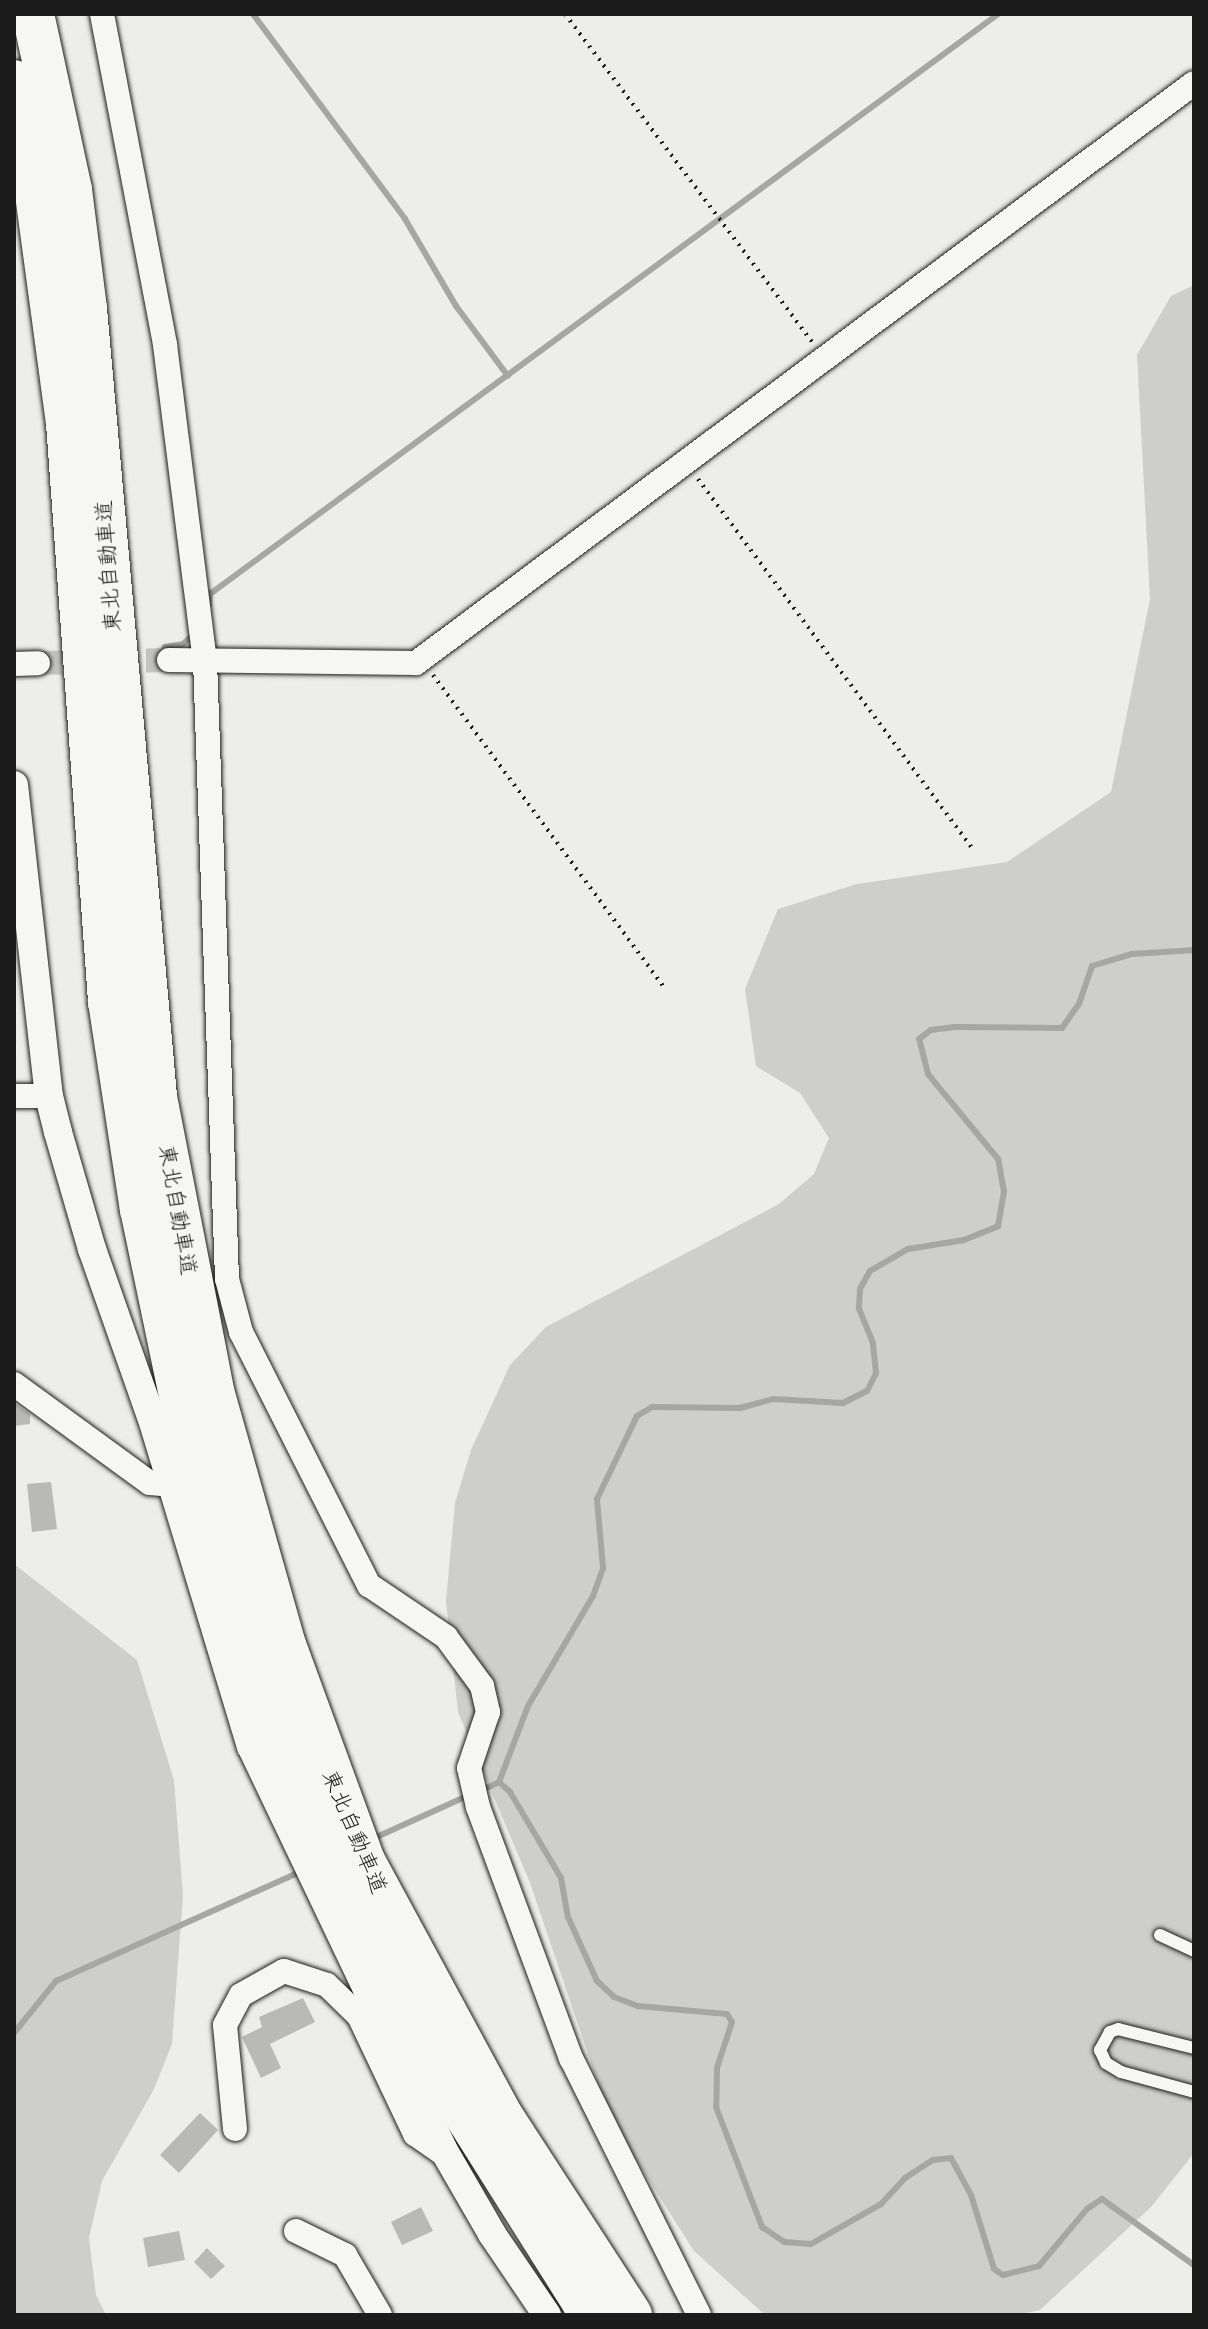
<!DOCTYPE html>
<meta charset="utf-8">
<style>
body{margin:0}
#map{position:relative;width:1208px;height:2329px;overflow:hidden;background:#edede9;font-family:"Architects Daughter","Klee One",sans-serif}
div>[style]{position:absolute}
.green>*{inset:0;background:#cececb}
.stream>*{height:6px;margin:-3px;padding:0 3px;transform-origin:3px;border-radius:3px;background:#a6a6a3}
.building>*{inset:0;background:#b9b9b6}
.minor-tunnel>*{height:24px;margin-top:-12px;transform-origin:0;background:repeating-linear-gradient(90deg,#c3c3c0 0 24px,transparent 0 36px)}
.path>*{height:4px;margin-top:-2px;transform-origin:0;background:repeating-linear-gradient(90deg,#1c1c1c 0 2px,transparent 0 8px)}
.roads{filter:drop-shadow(0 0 2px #1c1c1c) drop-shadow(0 0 2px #1c1c1c)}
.service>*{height:12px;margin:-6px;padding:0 6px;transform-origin:6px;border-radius:6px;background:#f6f6f2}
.minor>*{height:24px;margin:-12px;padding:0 12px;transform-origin:12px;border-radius:12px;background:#f6f6f2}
.tertiary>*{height:28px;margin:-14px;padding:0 14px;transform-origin:14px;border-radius:14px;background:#f6f6f2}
.motorway>*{height:42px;margin:-21px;padding:0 21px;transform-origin:21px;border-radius:21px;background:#f6f6f2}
span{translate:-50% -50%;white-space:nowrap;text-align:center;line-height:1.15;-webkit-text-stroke:7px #f6f6f2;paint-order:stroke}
.street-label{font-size:22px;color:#1c1c1c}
.frame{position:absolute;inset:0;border:16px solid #1c1c1c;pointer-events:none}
</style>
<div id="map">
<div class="green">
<div style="clip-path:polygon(1194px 285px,1194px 2153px,1152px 2206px,1040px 2310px,1017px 2315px,765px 2315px,694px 2251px,610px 2119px,530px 1883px,458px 1712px,446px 1601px,455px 1503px,471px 1450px,510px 1365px,546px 1327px,779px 1204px,814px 1174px,829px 1138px,800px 1093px,756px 1066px,745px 989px,778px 909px,857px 884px,1007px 862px,1111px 792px,1150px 599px,1137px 355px,1171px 296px)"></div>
<div style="clip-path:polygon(14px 1564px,137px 1660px,174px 1780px,183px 1895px,172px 2044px,154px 2089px,102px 2181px,89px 2238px,96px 2295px,106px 2315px,14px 2315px)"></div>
</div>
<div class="stream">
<div style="left:253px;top:14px;width:255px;rotate:53.4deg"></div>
<div style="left:405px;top:219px;width:101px;rotate:59.6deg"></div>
<div style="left:456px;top:306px;width:87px;rotate:53.4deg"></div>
<div style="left:209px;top:605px;width:11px;rotate:-85deg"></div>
<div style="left:210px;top:594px;width:978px;rotate:-36.35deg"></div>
<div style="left:165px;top:647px;width:18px;rotate:-9deg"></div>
<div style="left:183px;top:644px;width:15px;rotate:-42deg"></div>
<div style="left:499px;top:1782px;width:15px;rotate:42deg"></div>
<div style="left:510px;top:1792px;width:100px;rotate:59.3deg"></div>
<div style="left:561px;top:1878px;width:40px;rotate:80deg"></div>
<div style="left:568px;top:1917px;width:70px;rotate:65.6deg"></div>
<div style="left:597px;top:1981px;width:23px;rotate:43deg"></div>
<div style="left:614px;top:1997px;width:26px;rotate:21deg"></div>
<div style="left:638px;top:2006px;width:89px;rotate:5.1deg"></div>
<div style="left:727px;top:2014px;width:9px;rotate:58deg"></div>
<div style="left:732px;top:2022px;width:48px;rotate:108.1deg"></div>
<div style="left:717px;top:2068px;width:39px;rotate:91deg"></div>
<div style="left:716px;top:2107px;width:129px;rotate:69deg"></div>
<div style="left:762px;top:2227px;width:27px;rotate:34deg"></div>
<div style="left:784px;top:2242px;width:27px;rotate:4deg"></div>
<div style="left:811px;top:2244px;width:81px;rotate:-29.7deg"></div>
<div style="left:881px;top:2204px;width:35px;rotate:-47deg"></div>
<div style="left:905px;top:2178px;width:33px;rotate:-33deg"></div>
<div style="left:933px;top:2160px;width:18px;rotate:-6deg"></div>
<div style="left:951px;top:2158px;width:42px;rotate:61.6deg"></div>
<div style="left:971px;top:2195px;width:77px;rotate:72.7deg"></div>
<div style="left:994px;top:2269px;width:11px;rotate:34deg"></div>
<div style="left:1003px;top:2275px;width:37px;rotate:-14deg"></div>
<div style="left:1039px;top:2266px;width:75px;rotate:-49.9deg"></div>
<div style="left:1087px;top:2209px;width:18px;rotate:-34deg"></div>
<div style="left:1102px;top:2199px;width:113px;rotate:35.7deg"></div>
<div style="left:480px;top:1791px;width:21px;rotate:-25deg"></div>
<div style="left:499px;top:1782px;width:81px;rotate:-69.1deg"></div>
<div style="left:528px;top:1706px;width:128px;rotate:-59.4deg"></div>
<div style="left:593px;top:1596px;width:30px;rotate:-70deg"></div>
<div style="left:603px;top:1568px;width:69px;rotate:-95deg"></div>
<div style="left:597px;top:1499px;width:92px;rotate:-64.3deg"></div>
<div style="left:637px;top:1416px;width:17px;rotate:-31deg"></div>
<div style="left:652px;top:1407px;width:88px;rotate:0.7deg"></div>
<div style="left:740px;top:1408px;width:34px;rotate:-15deg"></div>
<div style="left:773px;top:1399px;width:70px;rotate:3.3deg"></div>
<div style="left:843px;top:1403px;width:27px;rotate:-27deg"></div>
<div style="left:867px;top:1391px;width:20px;rotate:-63deg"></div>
<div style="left:876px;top:1373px;width:30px;rotate:-96deg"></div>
<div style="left:873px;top:1343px;width:38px;rotate:-112deg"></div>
<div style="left:859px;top:1308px;width:19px;rotate:-87deg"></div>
<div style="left:860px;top:1289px;width:21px;rotate:-61deg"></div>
<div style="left:870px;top:1271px;width:44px;rotate:-30.1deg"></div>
<div style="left:908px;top:1249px;width:57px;rotate:-9.1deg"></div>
<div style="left:964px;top:1240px;width:37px;rotate:-22deg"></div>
<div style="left:998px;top:1226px;width:35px;rotate:-80deg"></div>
<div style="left:1004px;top:1192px;width:34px;rotate:-100deg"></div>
<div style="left:998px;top:1159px;width:110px;rotate:-129.5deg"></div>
<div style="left:928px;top:1074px;width:36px;rotate:-104deg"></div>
<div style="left:919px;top:1039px;width:15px;rotate:-37deg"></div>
<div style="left:931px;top:1030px;width:24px;rotate:-7deg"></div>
<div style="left:955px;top:1027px;width:107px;rotate:0.5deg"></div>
<div style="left:1062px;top:1028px;width:29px;rotate:-55deg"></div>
<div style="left:1079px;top:1004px;width:40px;rotate:-71.1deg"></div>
<div style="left:1092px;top:966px;width:42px;rotate:-16.7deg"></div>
<div style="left:1132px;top:954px;width:62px;rotate:-3.7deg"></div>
<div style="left:370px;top:1840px;width:109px;rotate:-24.4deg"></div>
<div style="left:14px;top:2033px;width:67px;rotate:-51.1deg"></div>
<div style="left:56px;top:1981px;width:269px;rotate:-24.1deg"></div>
</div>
<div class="building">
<div style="clip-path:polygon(14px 1403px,30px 1414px,30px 1424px,14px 1426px)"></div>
<div style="clip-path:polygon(51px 1482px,57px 1529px,32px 1532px,27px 1484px)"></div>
<div style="clip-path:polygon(303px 1998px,315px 2022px,270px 2044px,281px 2068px,261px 2078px,242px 2037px,262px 2027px,259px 2017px)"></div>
<div style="clip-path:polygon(200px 2113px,218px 2130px,179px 2173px,160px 2155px)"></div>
<div style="clip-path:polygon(421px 2207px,433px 2231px,402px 2245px,391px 2222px)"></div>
<div style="clip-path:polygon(179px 2231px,185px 2260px,148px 2267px,143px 2238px)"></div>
<div style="clip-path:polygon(207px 2248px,225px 2266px,211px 2279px,194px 2262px)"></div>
</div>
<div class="minor-tunnel">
<div style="left:38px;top:663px;width:131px;rotate:-1.3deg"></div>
</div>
<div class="path">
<div style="left:565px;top:14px;width:411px;rotate:53deg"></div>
<div style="left:698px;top:479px;width:463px;rotate:53.4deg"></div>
<div style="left:433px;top:675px;width:390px;rotate:53.5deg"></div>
</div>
<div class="roads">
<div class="service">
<div style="left:1160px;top:1935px;width:38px;rotate:25deg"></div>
<div style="left:1194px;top:2048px;width:78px;rotate:-166deg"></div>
<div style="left:1118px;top:2029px;width:9px;rotate:159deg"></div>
<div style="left:1110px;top:2032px;width:21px;rotate:119deg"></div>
<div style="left:1100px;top:2050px;width:14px;rotate:65deg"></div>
<div style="left:1106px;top:2063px;width:17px;rotate:31deg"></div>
<div style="left:1121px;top:2072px;width:76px;rotate:15.3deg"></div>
</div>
<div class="minor">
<div style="left:102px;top:14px;width:337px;rotate:79.2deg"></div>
<div style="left:165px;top:345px;width:319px;rotate:82.8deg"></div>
<div style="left:205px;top:661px;width:618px;rotate:87.96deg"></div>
<div style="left:227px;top:1279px;width:55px;rotate:75.2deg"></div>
<div style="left:241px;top:1332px;width:284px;rotate:63.2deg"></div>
<div style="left:369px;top:1585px;width:93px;rotate:34deg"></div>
<div style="left:446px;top:1637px;width:61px;rotate:53.7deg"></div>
<div style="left:482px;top:1686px;width:27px;rotate:77deg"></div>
<div style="left:488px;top:1712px;width:59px;rotate:108.7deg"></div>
<div style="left:469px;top:1768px;width:40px;rotate:77deg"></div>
<div style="left:478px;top:1807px;width:268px;rotate:69.7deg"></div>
<div style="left:571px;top:2058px;width:287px;rotate:63.5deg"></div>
<div style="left:169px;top:660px;width:247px;rotate:0.7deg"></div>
<div style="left:416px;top:663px;width:970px;rotate:-36.7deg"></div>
<div style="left:14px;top:664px;width:24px;rotate:-2deg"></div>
<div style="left:14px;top:1096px;width:35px"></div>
<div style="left:14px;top:1384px;width:168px;rotate:36.1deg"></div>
<div style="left:150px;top:1483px;width:23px;rotate:5deg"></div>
<div style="left:235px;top:2129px;width:104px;rotate:-95.5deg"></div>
<div style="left:225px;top:2025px;width:34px;rotate:-62deg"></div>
<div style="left:241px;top:1995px;width:49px;rotate:-29.2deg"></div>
<div style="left:284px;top:1971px;width:45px;rotate:18deg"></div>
<div style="left:327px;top:1985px;width:45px;rotate:44.1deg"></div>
<div style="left:359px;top:2016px;width:131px;rotate:64.6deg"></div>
<div style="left:415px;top:2134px;width:40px;rotate:34.9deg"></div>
<div style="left:296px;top:2231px;width:55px;rotate:26.1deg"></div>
<div style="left:345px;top:2255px;width:69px;rotate:59.7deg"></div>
</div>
<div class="tertiary">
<div style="left:14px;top:785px;width:313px;rotate:83.6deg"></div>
<div style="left:49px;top:1096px;width:37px;rotate:76deg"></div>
<div style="left:58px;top:1132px;width:122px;rotate:73.8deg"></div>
<div style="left:92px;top:1249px;width:180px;rotate:70.6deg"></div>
<div style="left:152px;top:1419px;width:342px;rotate:73.2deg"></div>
<div style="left:251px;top:1746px;width:446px;rotate:64.5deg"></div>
<div style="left:443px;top:2149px;width:98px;rotate:60deg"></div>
<div style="left:492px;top:2234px;width:98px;rotate:55.8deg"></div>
</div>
<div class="motorway">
<div style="left:33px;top:14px;width:180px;rotate:77.8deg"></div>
<div style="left:71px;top:190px;width:120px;rotate:82.8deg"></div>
<div style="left:86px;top:309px;width:791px;rotate:84.92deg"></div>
<div style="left:156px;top:1097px;width:299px;rotate:79deg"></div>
<div style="left:213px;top:1391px;width:264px;rotate:74.2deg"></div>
<div style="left:285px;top:1645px;width:230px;rotate:69.9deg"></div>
<div style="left:364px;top:1861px;width:290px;rotate:61.6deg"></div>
<div style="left:502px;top:2116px;width:237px;rotate:57deg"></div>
<div style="left:14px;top:81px;width:115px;rotate:79deg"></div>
<div style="left:36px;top:194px;width:231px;rotate:82.3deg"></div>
<div style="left:67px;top:423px;width:580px;rotate:85.84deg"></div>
<div style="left:109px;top:1001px;width:210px;rotate:81.3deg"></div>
<div style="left:141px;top:1209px;width:195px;rotate:78.2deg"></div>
<div style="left:181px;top:1400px;width:265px;rotate:74.7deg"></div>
<div style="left:251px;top:1656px;width:231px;rotate:69.2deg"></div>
<div style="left:333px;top:1872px;width:194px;rotate:63deg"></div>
<div style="left:421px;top:2045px;width:319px;rotate:57.8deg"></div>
</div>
</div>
<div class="street-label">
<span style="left:109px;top:566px;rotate:-94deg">東北自動車道</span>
<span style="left:177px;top:1210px;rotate:80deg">東北自動車道</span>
<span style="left:354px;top:1832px;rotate:67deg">東北自動車道</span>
</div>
<div class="frame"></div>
</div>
